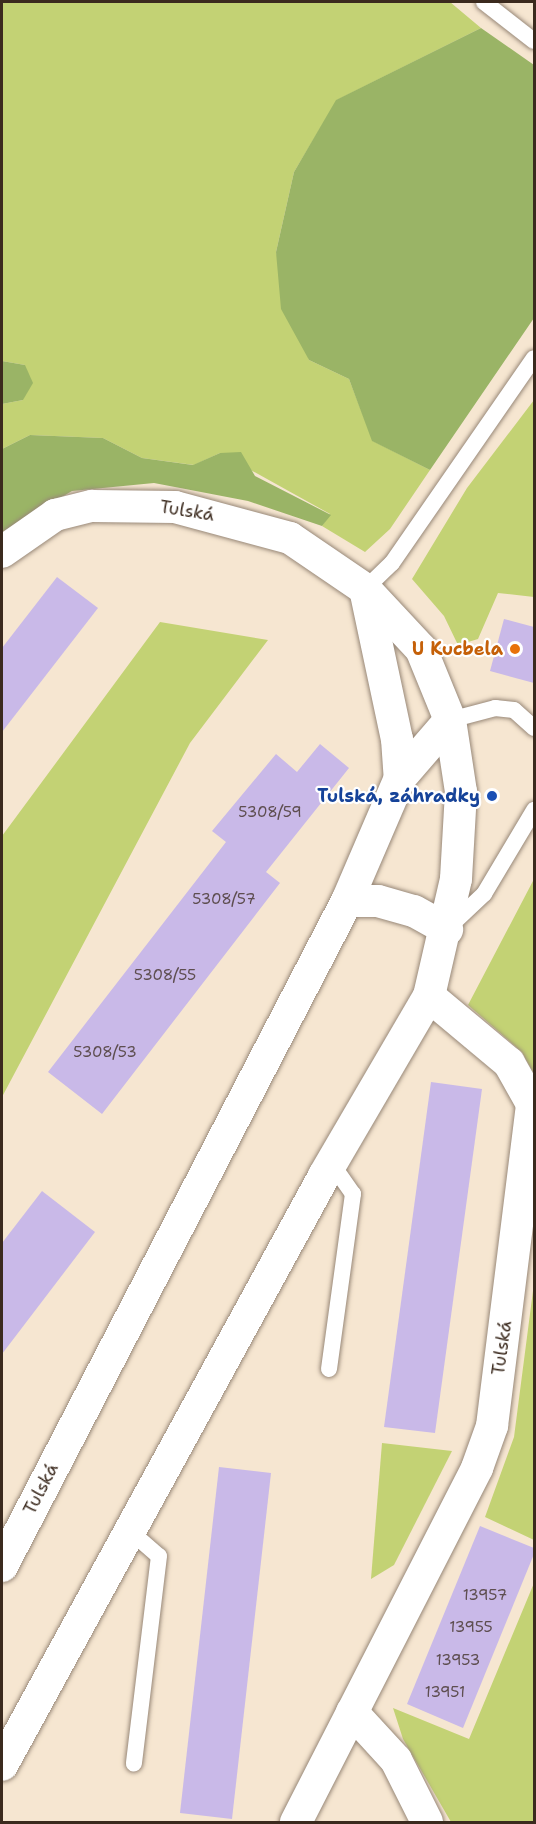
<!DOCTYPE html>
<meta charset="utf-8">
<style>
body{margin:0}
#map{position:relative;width:536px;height:1824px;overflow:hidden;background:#f6e6d1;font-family:"Shantell Sans",sans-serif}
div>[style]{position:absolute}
.green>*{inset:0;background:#c3d274}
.forest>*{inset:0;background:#9ab466}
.building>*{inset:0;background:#c9b9e8}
.roads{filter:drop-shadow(0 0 2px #988878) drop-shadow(0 0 2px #988878)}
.service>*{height:16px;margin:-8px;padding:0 8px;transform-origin:8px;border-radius:8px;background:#fff}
.minor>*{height:32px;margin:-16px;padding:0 16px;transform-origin:16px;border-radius:16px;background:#fff}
.dots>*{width:16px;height:16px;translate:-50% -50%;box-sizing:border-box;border:3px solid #fff;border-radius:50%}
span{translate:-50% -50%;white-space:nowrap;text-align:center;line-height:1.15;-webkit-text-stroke:4.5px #fff;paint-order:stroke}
.number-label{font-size:15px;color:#5e4e50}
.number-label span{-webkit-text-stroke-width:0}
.street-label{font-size:18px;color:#3b2a1e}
.food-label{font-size:18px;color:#c56008;font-weight:700}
.right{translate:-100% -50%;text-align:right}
.transit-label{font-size:18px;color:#164399;font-weight:700}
.frame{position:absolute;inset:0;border:3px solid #3b2a1e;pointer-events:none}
</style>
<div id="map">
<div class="green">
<div style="clip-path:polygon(2px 2px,450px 2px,481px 28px,337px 100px,294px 172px,276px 252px,309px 360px,349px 379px,373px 441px,430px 470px,390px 529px,365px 552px,322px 526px,330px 514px,220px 453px,194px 465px,142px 458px,103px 438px,30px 435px,2px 449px,2px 404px,23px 400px,25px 365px,2px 361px)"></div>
<div style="clip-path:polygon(534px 400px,534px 597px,498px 593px,478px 639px,458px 645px,444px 616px,412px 579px,467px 488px)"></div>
<div style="clip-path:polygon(160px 622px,268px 640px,190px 743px,2px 1097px,2px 836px)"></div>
<div style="clip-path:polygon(534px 879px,534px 1074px,522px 1052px,468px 1005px)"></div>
<div style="clip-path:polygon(534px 1283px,534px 1540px,485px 1517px,514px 1437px)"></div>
<div style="clip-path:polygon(382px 1443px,452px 1451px,394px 1565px,371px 1579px)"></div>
<div style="clip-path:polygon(534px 1583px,534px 1822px,451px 1822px,403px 1739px,393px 1708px,469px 1739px)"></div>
</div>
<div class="forest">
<div style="clip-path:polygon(481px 28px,534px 65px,534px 318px,430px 470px,372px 441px,349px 379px,309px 360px,281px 309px,276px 252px,294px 172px,336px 100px)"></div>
<div style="clip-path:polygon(2px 361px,25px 365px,33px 383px,23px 400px,2px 404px)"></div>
<div style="clip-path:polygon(30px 435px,103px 438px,142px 458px,193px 465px,220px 453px,241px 452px,255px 476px,331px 515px,322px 526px,248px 501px,154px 483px,72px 491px,2px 532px,2px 449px)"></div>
</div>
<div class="building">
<div style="clip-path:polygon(57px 577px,98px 608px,2px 732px,2px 648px)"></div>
<div style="clip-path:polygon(504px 619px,534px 627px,534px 683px,490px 671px)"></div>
<div style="clip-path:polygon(320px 744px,349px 768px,266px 872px,280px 883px,102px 1114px,48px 1072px,226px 842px,212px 831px,276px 754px,297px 772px)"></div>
<div style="clip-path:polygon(431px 1082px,482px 1089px,435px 1433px,384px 1427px)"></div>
<div style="clip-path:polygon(42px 1191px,95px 1232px,2px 1354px,2px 1243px)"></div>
<div style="clip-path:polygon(219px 1467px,271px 1473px,232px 1819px,180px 1813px)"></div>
<div style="clip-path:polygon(480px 1526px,534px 1548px,534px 1554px,463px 1728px,407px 1704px)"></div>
</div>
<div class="roads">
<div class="service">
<div style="left:484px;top:2px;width:63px;rotate:38deg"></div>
<div style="left:365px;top:589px;width:37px;rotate:-44deg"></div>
<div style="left:392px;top:563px;width:249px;rotate:-55.3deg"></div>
<div style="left:450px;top:720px;width:47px;rotate:-14.9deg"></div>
<div style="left:495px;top:708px;width:19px;rotate:6deg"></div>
<div style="left:514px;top:710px;width:27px;rotate:42deg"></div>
<div style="left:450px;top:926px;width:47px;rotate:-43.3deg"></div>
<div style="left:484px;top:894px;width:98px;rotate:-59.2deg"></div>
<div style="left:329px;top:1369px;width:177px;rotate:-82.2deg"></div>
<div style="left:353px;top:1194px;width:39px;rotate:-125deg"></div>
<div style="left:130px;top:1531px;width:38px;rotate:41deg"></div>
<div style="left:159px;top:1556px;width:209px;rotate:96.9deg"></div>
</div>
<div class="minor">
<div style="left:2px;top:552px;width:65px;rotate:-34.9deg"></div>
<div style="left:55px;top:515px;width:38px;rotate:-14deg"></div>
<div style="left:92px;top:506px;width:83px;rotate:0.7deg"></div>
<div style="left:175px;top:507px;width:119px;rotate:15.1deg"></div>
<div style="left:290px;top:538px;width:91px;rotate:34.2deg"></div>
<div style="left:365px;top:589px;width:82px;rotate:47deg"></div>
<div style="left:421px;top:649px;width:77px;rotate:67.8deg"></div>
<div style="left:450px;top:720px;width:73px;rotate:81.3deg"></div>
<div style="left:461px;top:792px;width:87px;rotate:93.3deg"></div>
<div style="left:456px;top:879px;width:120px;rotate:103deg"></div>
<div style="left:429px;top:996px;width:208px;rotate:120.3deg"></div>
<div style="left:324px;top:1176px;width:671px;rotate:118.66deg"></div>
<div style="left:365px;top:589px;width:153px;rotate:78deg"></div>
<div style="left:397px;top:739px;width:39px;rotate:86deg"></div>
<div style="left:347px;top:901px;width:31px"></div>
<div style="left:378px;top:901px;width:37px;rotate:16deg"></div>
<div style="left:414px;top:911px;width:38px;rotate:29deg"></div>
<div style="left:2px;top:1566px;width:749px;rotate:-62.58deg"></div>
<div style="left:347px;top:901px;width:134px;rotate:-66.7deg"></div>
<div style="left:400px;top:778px;width:77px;rotate:-49.2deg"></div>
<div style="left:352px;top:1712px;width:65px;rotate:47.5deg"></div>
<div style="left:396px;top:1760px;width:69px;rotate:63.4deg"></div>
<div style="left:296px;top:1822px;width:398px;rotate:-62.9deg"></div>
<div style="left:477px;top:1468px;width:45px;rotate:-70.3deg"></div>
<div style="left:492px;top:1426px;width:324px;rotate:-82.9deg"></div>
<div style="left:532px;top:1104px;width:47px;rotate:-119.3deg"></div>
<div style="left:509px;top:1063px;width:104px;rotate:-140.1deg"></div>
</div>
</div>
<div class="dots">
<div style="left:515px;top:649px;background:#e8710a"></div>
<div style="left:492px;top:796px;background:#1a4fb4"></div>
</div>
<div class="number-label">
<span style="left:270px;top:813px">5308/59</span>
<span style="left:224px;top:900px">5308/57</span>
<span style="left:165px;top:976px">5308/55</span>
<span style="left:105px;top:1053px">5308/53</span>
<span style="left:485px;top:1596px">13957</span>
<span style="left:471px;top:1628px">13955</span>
<span style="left:458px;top:1661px">13953</span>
<span style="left:445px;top:1693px">13951</span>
</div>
<div class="street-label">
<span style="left:187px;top:511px;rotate:9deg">Tulská</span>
<span style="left:502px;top:1348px;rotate:-82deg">Tulská</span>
<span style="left:41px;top:1489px;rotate:-63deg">Tulská</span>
</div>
<div class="food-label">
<span class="right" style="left:503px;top:649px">U Kucbela</span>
</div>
<div class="transit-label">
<span class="right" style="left:480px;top:796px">Tulská, záhradky</span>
</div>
<div class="frame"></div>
</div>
